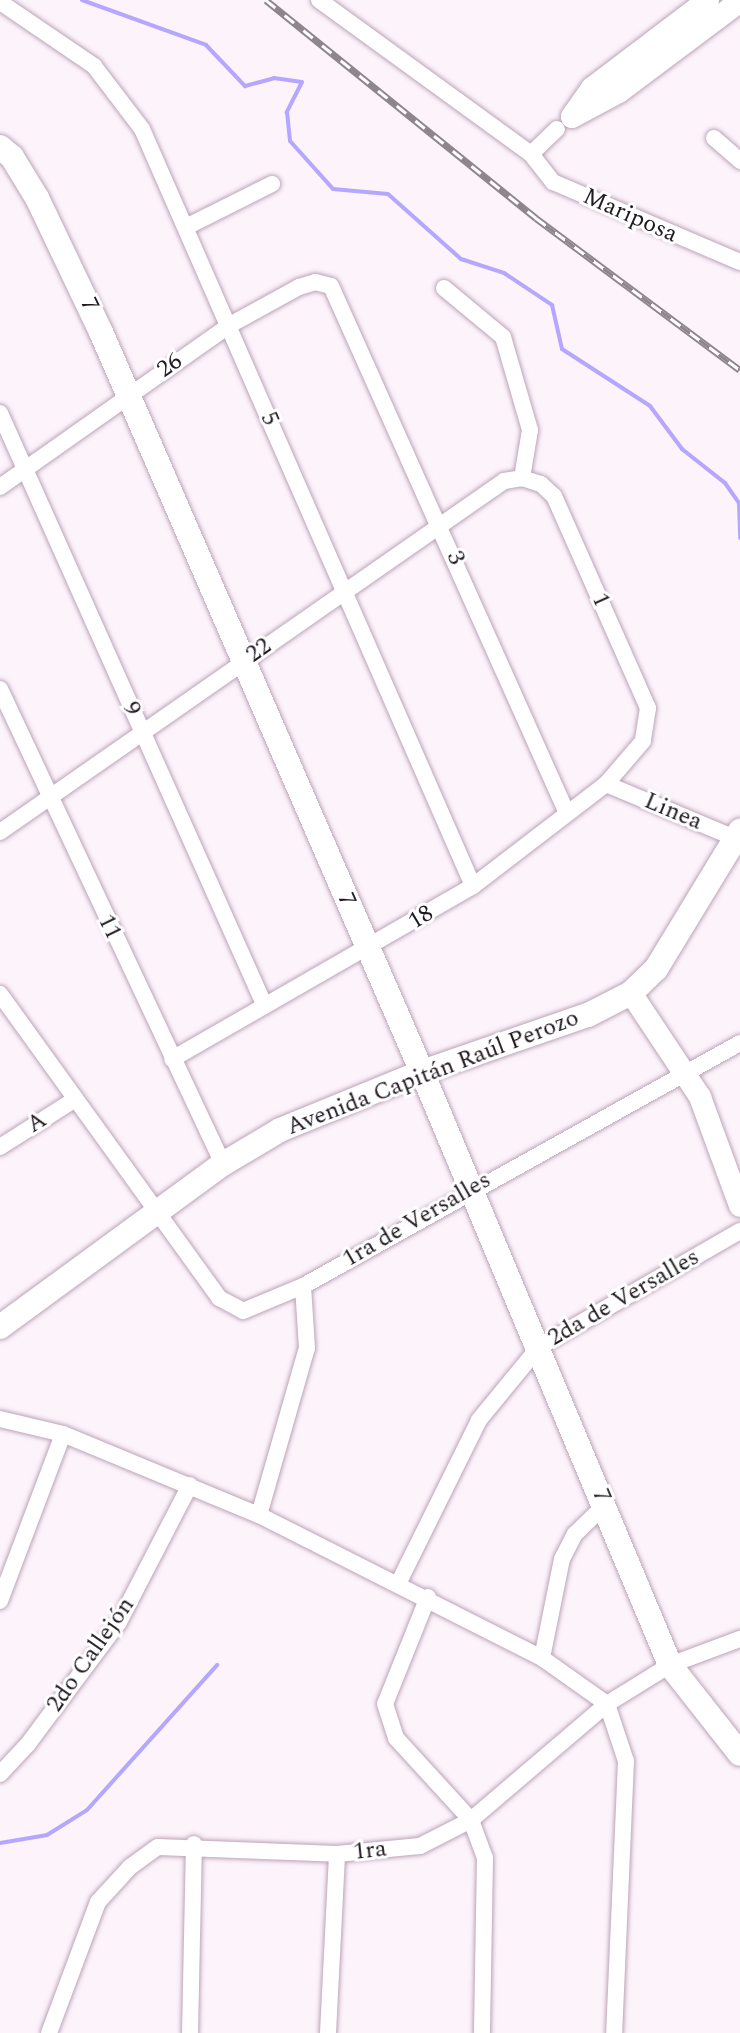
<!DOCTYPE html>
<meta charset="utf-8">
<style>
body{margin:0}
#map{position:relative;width:740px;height:2033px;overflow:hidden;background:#fdf3fb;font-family:Spectral,serif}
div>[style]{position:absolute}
.stream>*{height:4px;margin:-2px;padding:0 2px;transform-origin:2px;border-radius:2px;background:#b4a7fd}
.roads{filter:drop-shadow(0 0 2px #bba4b7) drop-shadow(0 0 2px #bba4b7)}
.minor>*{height:16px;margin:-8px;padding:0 8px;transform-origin:8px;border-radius:8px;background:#fff}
.tertiary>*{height:22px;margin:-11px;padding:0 11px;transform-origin:11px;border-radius:11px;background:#fff}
.secondary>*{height:24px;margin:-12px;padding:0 12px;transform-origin:12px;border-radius:12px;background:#fff}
.rail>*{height:7px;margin-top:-3.5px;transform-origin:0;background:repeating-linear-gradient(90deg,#fff 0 12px,#8f868d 0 24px);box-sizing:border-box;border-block:2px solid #8f868d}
span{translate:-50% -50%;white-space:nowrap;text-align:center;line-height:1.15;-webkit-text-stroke:6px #fff;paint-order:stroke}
.street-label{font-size:24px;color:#211920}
</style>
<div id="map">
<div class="stream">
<div style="left:82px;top:0;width:132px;rotate:19.9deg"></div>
<div style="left:206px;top:45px;width:57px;rotate:46.4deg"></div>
<div style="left:245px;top:86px;width:30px;rotate:-15deg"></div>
<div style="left:274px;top:78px;width:28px;rotate:8deg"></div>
<div style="left:302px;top:82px;width:34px;rotate:117deg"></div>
<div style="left:287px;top:112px;width:29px;rotate:84deg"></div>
<div style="left:290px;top:141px;width:64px;rotate:48.1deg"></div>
<div style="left:333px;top:189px;width:55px;rotate:5.2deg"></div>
<div style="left:388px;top:194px;width:98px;rotate:41.7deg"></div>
<div style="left:461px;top:259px;width:45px;rotate:18deg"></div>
<div style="left:504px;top:273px;width:58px;rotate:33.7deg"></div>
<div style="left:552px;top:305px;width:45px;rotate:77.2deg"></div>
<div style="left:562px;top:349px;width:105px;rotate:32.9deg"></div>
<div style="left:650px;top:406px;width:54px;rotate:53.3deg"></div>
<div style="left:682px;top:449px;width:55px;rotate:38.3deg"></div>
<div style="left:725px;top:483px;width:24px;rotate:55deg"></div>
<div style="left:739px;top:503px;width:35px;rotate:88deg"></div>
<div style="left:0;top:1843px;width:48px;rotate:-9.7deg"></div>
<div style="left:47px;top:1835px;width:47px;rotate:-32deg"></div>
<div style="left:87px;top:1810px;width:195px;rotate:-48.1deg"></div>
</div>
<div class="roads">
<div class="minor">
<div style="left:319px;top:0;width:262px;rotate:36deg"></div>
<div style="left:531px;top:154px;width:36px;rotate:52deg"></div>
<div style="left:553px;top:182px;width:203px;rotate:23.2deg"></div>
<div style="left:0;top:2px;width:114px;rotate:34.2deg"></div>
<div style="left:94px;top:66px;width:79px;rotate:52.7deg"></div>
<div style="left:142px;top:129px;width:826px;rotate:66.38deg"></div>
<div style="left:714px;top:138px;width:35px;rotate:41deg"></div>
<div style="left:531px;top:154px;width:36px;rotate:-44deg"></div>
<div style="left:188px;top:226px;width:94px;rotate:-26.6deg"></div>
<div style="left:444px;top:288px;width:77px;rotate:39.7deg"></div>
<div style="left:503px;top:337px;width:97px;rotate:73.8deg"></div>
<div style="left:530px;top:430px;width:49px;rotate:99.5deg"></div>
<div style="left:0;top:413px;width:647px;rotate:65.93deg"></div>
<div style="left:0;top:487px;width:279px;rotate:-35.2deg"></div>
<div style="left:228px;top:326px;width:81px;rotate:-28.8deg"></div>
<div style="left:299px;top:287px;width:17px;rotate:-17deg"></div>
<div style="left:315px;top:282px;width:16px;rotate:14deg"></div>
<div style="left:331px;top:286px;width:575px;rotate:65.89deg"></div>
<div style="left:0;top:689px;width:525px;rotate:64.85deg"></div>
<div style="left:606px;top:784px;width:145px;rotate:22.7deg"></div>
<div style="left:0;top:832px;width:614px;rotate:-34.85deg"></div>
<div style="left:504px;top:481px;width:18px;rotate:-9deg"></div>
<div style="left:522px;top:478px;width:20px;rotate:18deg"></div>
<div style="left:541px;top:484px;width:18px;rotate:43deg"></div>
<div style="left:554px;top:496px;width:232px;rotate:66.1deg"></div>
<div style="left:648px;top:708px;width:33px;rotate:99deg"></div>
<div style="left:643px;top:741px;width:57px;rotate:130.7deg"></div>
<div style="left:606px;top:784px;width:168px;rotate:142.5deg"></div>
<div style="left:473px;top:886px;width:347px;rotate:150.1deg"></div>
<div style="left:0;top:994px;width:375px;rotate:54.2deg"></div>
<div style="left:219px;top:1298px;width:27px;rotate:28deg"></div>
<div style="left:243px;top:1311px;width:65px;rotate:-22.6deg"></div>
<div style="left:303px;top:1286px;width:500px;rotate:-29.08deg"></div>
<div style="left:0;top:1147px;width:88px;rotate:-32.4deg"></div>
<div style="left:0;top:1419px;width:65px;rotate:13.4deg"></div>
<div style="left:63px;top:1434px;width:212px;rotate:22.5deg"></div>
<div style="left:259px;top:1515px;width:317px;rotate:26.8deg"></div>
<div style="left:542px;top:1658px;width:80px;rotate:35.3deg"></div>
<div style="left:607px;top:1704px;width:60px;rotate:71.6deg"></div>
<div style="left:626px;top:1761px;width:272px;rotate:92.5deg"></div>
<div style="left:259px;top:1515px;width:174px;rotate:-74deg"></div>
<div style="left:307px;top:1348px;width:62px;rotate:-93.7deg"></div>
<div style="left:399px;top:1582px;width:181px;rotate:-63.7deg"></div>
<div style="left:479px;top:1420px;width:94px;rotate:-50.6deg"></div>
<div style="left:539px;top:1347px;width:232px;rotate:-30deg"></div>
<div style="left:428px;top:1597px;width:115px;rotate:111.9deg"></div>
<div style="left:385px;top:1704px;width:36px;rotate:72deg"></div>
<div style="left:396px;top:1738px;width:111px;rotate:47.6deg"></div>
<div style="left:471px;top:1820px;width:40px;rotate:69.8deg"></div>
<div style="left:485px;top:1858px;width:175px;rotate:91deg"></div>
<div style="left:0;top:1601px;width:178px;rotate:-69.3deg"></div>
<div style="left:542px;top:1658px;width:101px;rotate:-78.6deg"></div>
<div style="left:562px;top:1559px;width:28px;rotate:-63deg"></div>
<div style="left:575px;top:1534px;width:42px;rotate:-44deg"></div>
<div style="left:0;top:1774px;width:41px;rotate:-47deg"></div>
<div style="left:28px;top:1744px;width:152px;rotate:-53.3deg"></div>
<div style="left:119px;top:1622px;width:154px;rotate:-62.6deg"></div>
<div style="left:49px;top:2033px;width:140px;rotate:-69.5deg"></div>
<div style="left:98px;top:1902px;width:47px;rotate:-47.6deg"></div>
<div style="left:130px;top:1867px;width:34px;rotate:-36deg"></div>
<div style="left:158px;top:1847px;width:179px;rotate:2.2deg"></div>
<div style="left:337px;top:1854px;width:83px;rotate:-5.5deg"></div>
<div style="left:420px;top:1846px;width:57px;rotate:-27deg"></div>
<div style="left:471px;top:1820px;width:179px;rotate:-40.5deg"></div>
<div style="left:607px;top:1704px;width:74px;rotate:-31.8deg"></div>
<div style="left:670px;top:1665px;width:75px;rotate:-20.4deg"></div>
<div style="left:190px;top:2033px;width:189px;rotate:-88.8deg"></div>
<div style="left:328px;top:2033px;width:179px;rotate:-87.1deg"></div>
</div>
<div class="tertiary">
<div style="left:708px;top:0;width:146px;rotate:142.8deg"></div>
<div style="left:592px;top:88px;width:35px;rotate:125deg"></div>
<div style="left:572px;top:117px;width:53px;rotate:-28deg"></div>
<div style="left:619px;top:92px;width:151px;rotate:-36.9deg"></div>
<div style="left:631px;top:993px;width:125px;rotate:56.4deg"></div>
<div style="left:700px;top:1097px;width:116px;rotate:69.8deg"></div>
</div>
<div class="secondary">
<div style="left:0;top:147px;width:16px;rotate:40deg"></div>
<div style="left:12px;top:157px;width:48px;rotate:58.6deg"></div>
<div style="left:37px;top:198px;width:148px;rotate:64.5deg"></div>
<div style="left:101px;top:332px;width:807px;rotate:66.55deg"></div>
<div style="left:422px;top:1072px;width:643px;rotate:67.3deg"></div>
<div style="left:670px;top:1665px;width:113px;rotate:51.8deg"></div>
<div style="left:0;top:1327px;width:276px;rotate:-36.2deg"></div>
<div style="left:223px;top:1164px;width:66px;rotate:-30.8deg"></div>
<div style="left:280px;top:1130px;width:153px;rotate:-22.2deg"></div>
<div style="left:422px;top:1072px;width:176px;rotate:-19deg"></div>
<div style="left:588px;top:1015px;width:48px;rotate:-27.1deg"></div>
<div style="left:631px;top:993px;width:35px;rotate:-44deg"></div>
<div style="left:656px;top:969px;width:162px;rotate:-58.7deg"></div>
</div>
</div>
<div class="rail">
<div style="left:266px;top:0;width:347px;rotate:38.9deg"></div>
<div style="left:536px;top:218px;width:254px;rotate:36.7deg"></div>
</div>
<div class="street-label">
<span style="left:630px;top:216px;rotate:24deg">Mariposa</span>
<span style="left:89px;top:305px;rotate:64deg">7</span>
<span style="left:170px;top:366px;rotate:-35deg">26</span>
<span style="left:269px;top:419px;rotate:67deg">5</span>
<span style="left:455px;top:558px;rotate:66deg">3</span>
<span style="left:600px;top:600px;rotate:66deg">1</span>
<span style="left:259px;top:651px;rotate:-35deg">22</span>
<span style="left:131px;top:709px;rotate:66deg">9</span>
<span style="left:673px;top:812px;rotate:23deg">Linea</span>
<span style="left:346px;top:900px;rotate:66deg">7</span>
<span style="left:421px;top:918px;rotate:-31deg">18</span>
<span style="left:109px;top:927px;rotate:64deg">11</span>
<span style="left:433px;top:1073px;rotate:-21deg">Avenida Capitán Raúl Perozo</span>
<span style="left:37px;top:1123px;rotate:-32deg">A</span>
<span style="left:417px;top:1220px;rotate:-30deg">1ra de Versalles</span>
<span style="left:624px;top:1298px;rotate:-30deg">2da de Versalles</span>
<span style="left:601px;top:1496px;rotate:67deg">7</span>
<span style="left:91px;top:1655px;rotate:-55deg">2do Callejón</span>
<span style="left:370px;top:1851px;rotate:-6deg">1ra</span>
</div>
</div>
